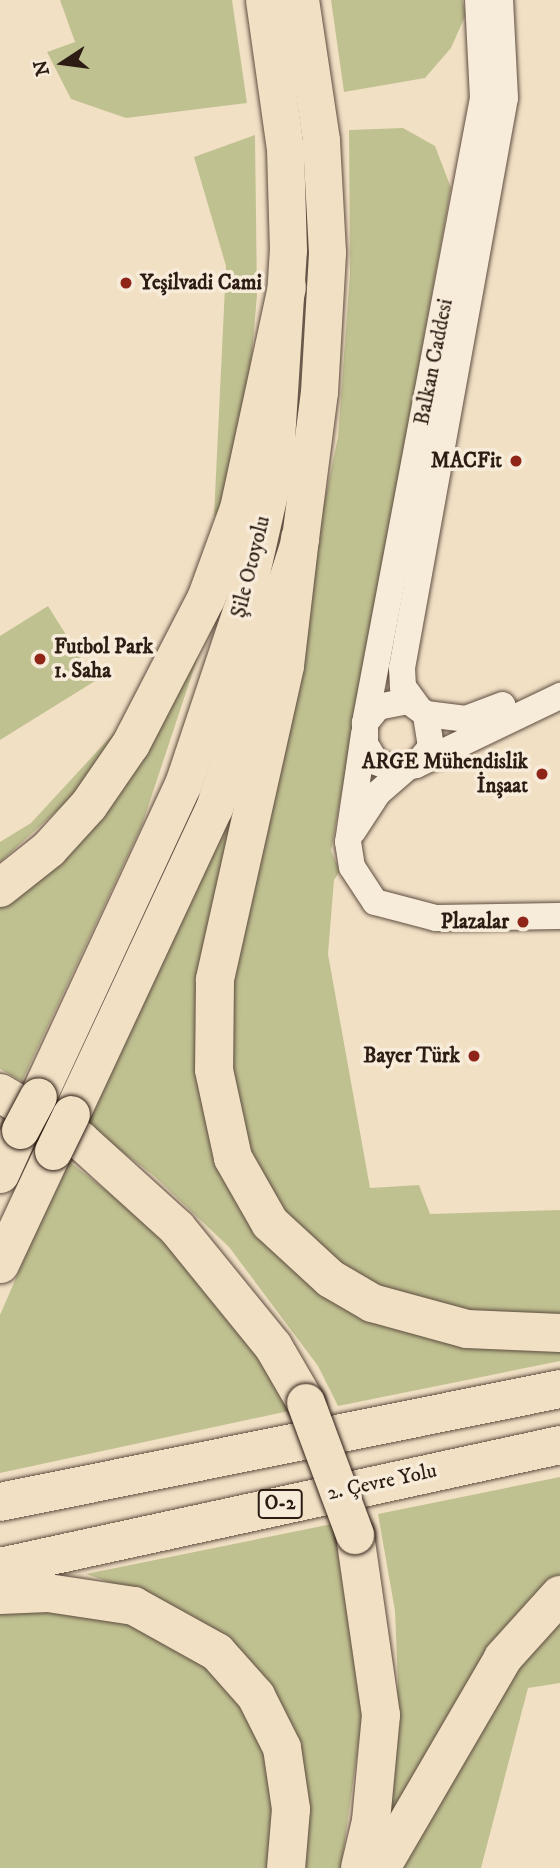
<!DOCTYPE html>
<meta charset="utf-8">
<style>
body{margin:0}
#map{position:relative;width:560px;height:1868px;overflow:hidden;background:#f2e0c5;font-family:"IM FELL DW Pica",serif}
div>[style]{position:absolute}
.green>*{inset:0;background:#c0c191}
.roads{filter:drop-shadow(0 0 2px #5e4d40) drop-shadow(0 0 2px #5e4d40)}
.tertiary>*{height:26px;margin:-13px;padding:0 13px;transform-origin:13px;border-radius:13px;background:#f7ebd9}
.trunk>*{height:37px;margin:-18.5px;padding:0 18.5px;transform-origin:18.5px;border-radius:18.5px;background:#f2e0c5}
.motorway>*{height:38px;margin:-19px;padding:0 19px;transform-origin:19px;border-radius:19px;background:#f2e0c5}
.bridges{filter:drop-shadow(0 0 2px #2c1c13) drop-shadow(0 0 2px #2c1c13)}
.trunk-bridge>*{height:37px;margin:-18.5px;padding:0 18.5px;transform-origin:18.5px;border-radius:18.5px;background:#f2e0c5}
.motorway-bridge>*{height:38px;margin:-19px;padding:0 19px;transform-origin:19px;border-radius:19px;background:#f2e0c5}
.dots>*{width:19px;height:19px;translate:-50% -50%;box-sizing:border-box;border:4px solid #f7ebd9;border-radius:50%}
span{translate:-50% -50%;white-space:nowrap;text-align:center;line-height:1.15;-webkit-text-stroke:7px #f7ebd9;paint-order:stroke}
.shield-label span{padding:2px 5px;background:#f7ebd9;border:2px solid;border-radius:5px;-webkit-text-stroke-width:0}
.shield-label{font-size:19px;color:#2c1c13;font-weight:700}
.poi-label{font-size:21px;color:#2c1c13;font-weight:700}
.left{translate:0 -50%;text-align:left}
.right{translate:-100% -50%;text-align:right}
.street-label{font-size:21px;color:#2c1c13}
.north{position:absolute;left:28px;top:28px;width:70px;height:70px;-webkit-text-stroke:5px #f7ebd9;paint-order:stroke;rotate:257deg;font-size:19px;font-weight:700;line-height:28px;text-align:center;color:#2c1c13}
.north::after{content:'';display:block;margin:auto;width:24px;height:32px;background:#2c1c13;clip-path:polygon(50% 0,100% 100%,50% 72%,0 100%)}
</style>
<div id="map">
<div class="green">
<div style="clip-path:polygon(60px 0,232px 0,247px 103px,126px 118px,71px 99px,47px 52px,75px 42px)"></div>
<div style="clip-path:polygon(331px 0,462px 0,466px 14px,451px 48px,425px 78px,344px 92px)"></div>
<div style="clip-path:polygon(403px 128px,435px 146px,451px 188px,331px 851px,340px 871px,334px 880px,328px 954px,370px 1188px,419px 1185px,430px 1214px,560px 1210px,560px 1314px,462px 1313px,374px 1290px,301px 1240px,242px 1157px,222px 985px,338px 437px,350px 273px,349px 130px)"></div>
<div style="clip-path:polygon(255px 135px,257px 295px,246px 423px,224px 509px,214px 516px,226px 266px,194px 157px)"></div>
<div style="clip-path:polygon(221px 587px,142px 825px,22px 1081px,0 1069px,0 907px,53px 864px)"></div>
<div style="clip-path:polygon(48px 606px,95px 681px,0 740px,0 636px)"></div>
<div style="clip-path:polygon(126px 720px,81px 789px,0 862px,0 842px,31px 823px)"></div>
<div style="clip-path:polygon(235px 807px,202px 1049px,297px 1269px,560px 1347px,560px 1361px,338px 1406px,318px 1366px,229px 1247px,153px 1175px,87px 1125px)"></div>
<div style="clip-path:polygon(67px 1160px,139px 1216px,206px 1285px,253px 1340px,289px 1411px,0 1473px,0 1315px)"></div>
<div style="clip-path:polygon(560px 1477px,560px 1576px,541px 1593px,385px 1827px,398px 1685px,395px 1611px,378px 1514px)"></div>
<div style="clip-path:polygon(332px 1524px,350px 1601px,363px 1711px,341px 1868px,296px 1868px,298px 1764px,146px 1595px,86px 1574px)"></div>
<div style="clip-path:polygon(28px 1607px,104px 1613px,175px 1639px,229px 1680px,263px 1731px,276px 1783px,270px 1868px,0 1868px,0 1612px)"></div>
<div style="clip-path:polygon(560px 1613px,560px 1683px,528px 1688px,481px 1868px,399px 1868px,456px 1750px)"></div>
</div>
<div class="roads">
<div class="tertiary">
<div style="left:417px;top:706px;width:24px;rotate:-126deg"></div>
<div style="left:403px;top:687px;width:19px;rotate:-93deg"></div>
<div style="left:402px;top:668px;width:579px;rotate:-79.76deg"></div>
<div style="left:505px;top:98px;width:98px;rotate:-92.9deg"></div>
<div style="left:426px;top:714px;width:40px;rotate:7.1deg"></div>
<div style="left:466px;top:719px;width:39px;rotate:-21deg"></div>
<div style="left:365px;top:723px;width:636px;rotate:-79.31deg"></div>
<div style="left:483px;top:98px;width:98px;rotate:-92.9deg"></div>
<div style="left:364px;top:734px;width:109px;rotate:98.4deg"></div>
<div style="left:348px;top:842px;width:25px;rotate:81deg"></div>
<div style="left:352px;top:867px;width:42px;rotate:56.7deg"></div>
<div style="left:375px;top:902px;width:63px;rotate:14.7deg"></div>
<div style="left:436px;top:918px;width:124px;rotate:-0.9deg"></div>
<div style="left:416px;top:765px;width:23px;rotate:-50deg"></div>
<div style="left:431px;top:747px;width:33px;rotate:-99deg"></div>
<div style="left:426px;top:714px;width:22px;rotate:-144deg"></div>
<div style="left:408px;top:701px;width:31px;rotate:169deg"></div>
<div style="left:378px;top:707px;width:21px;rotate:129deg"></div>
<div style="left:365px;top:723px;width:21px;rotate:90deg"></div>
<div style="left:365px;top:744px;width:21px;rotate:59deg"></div>
<div style="left:376px;top:762px;width:22px;rotate:22deg"></div>
<div style="left:396px;top:770px;width:21px;rotate:-14deg"></div>
<div style="left:416px;top:765px;width:160px;rotate:-25.6deg"></div>
<div style="left:353px;top:831px;width:45px;rotate:-56.7deg"></div>
<div style="left:378px;top:793px;width:37px;rotate:-41deg"></div>
</div>
<div class="trunk">
<div style="left:38px;top:1096px;width:344px;rotate:-65.1deg"></div>
<div style="left:183px;top:784px;width:195px;rotate:-71.5deg"></div>
<div style="left:245px;top:599px;width:131px;rotate:-77.2deg"></div>
<div style="left:274px;top:471px;width:221px;rotate:-86.4deg"></div>
<div style="left:288px;top:250px;width:101px;rotate:-91.7deg"></div>
<div style="left:285px;top:149px;width:150px;rotate:-98deg"></div>
<div style="left:71px;top:1114px;width:338px;rotate:-65deg"></div>
<div style="left:214px;top:808px;width:283px;rotate:-72.3deg"></div>
<div style="left:300px;top:538px;width:147px;rotate:-82.6deg"></div>
<div style="left:319px;top:392px;width:140px;rotate:-86.7deg"></div>
<div style="left:327px;top:252px;width:112px;rotate:-93.1deg"></div>
<div style="left:321px;top:140px;width:142px;rotate:-98.5deg"></div>
<div style="left:0;top:1174px;width:48px;rotate:-65.6deg"></div>
<div style="left:0;top:1264px;width:125px;rotate:-64.9deg"></div>
</div>
<div class="motorway">
<div style="left:300px;top:538px;width:129px;rotate:96.7deg"></div>
<div style="left:285px;top:666px;width:322px;rotate:102.6deg"></div>
<div style="left:215px;top:980px;width:90px;rotate:90.6deg"></div>
<div style="left:214px;top:1070px;width:90px;rotate:77.8deg"></div>
<div style="left:233px;top:1158px;width:75px;rotate:60.4deg"></div>
<div style="left:270px;top:1223px;width:83px;rotate:42.6deg"></div>
<div style="left:331px;top:1279px;width:48px;rotate:30.3deg"></div>
<div style="left:372px;top:1303px;width:98px;rotate:15.3deg"></div>
<div style="left:467px;top:1329px;width:93px;rotate:2.5deg"></div>
<div style="left:0;top:888px;width:63px;rotate:-38.5deg"></div>
<div style="left:49px;top:849px;width:59px;rotate:-47.7deg"></div>
<div style="left:89px;top:805px;width:74px;rotate:-55.5deg"></div>
<div style="left:131px;top:744px;width:163px;rotate:-62.7deg"></div>
<div style="left:206px;top:599px;width:96px;rotate:-69.9deg"></div>
<div style="left:239px;top:509px;width:227px;rotate:-77.8deg"></div>
<div style="left:0;top:1093px;width:93px;rotate:30.4deg"></div>
<div style="left:80px;top:1140px;width:131px;rotate:42.2deg"></div>
<div style="left:177px;top:1228px;width:152px;rotate:50.9deg"></div>
<div style="left:273px;top:1346px;width:66px;rotate:59.9deg"></div>
<div style="left:0;top:1502px;width:571px;rotate:-11.41deg"></div>
<div style="left:355px;top:1535px;width:182px;rotate:81.8deg"></div>
<div style="left:381px;top:1715px;width:106px;rotate:95.4deg"></div>
<div style="left:371px;top:1821px;width:48px;rotate:103.2deg"></div>
<div style="left:0;top:1567px;width:573px;rotate:-12.29deg"></div>
<div style="left:0;top:1595px;width:48px;rotate:-2.4deg"></div>
<div style="left:48px;top:1593px;width:87px;rotate:8.6deg"></div>
<div style="left:134px;top:1606px;width:95px;rotate:29deg"></div>
<div style="left:217px;top:1652px;width:59px;rotate:48.4deg"></div>
<div style="left:256px;top:1696px;width:58px;rotate:63.4deg"></div>
<div style="left:282px;top:1748px;width:62px;rotate:81.6deg"></div>
<div style="left:291px;top:1809px;width:59px;rotate:94.8deg"></div>
<div style="left:381px;top:1868px;width:243px;rotate:-59.8deg"></div>
<div style="left:503px;top:1658px;width:85px;rotate:-47.9deg"></div>
</div>
</div>
<div class="bridges">
<div class="trunk-bridge">
<div style="left:20px;top:1130px;width:38px;rotate:-62deg"></div>
<div style="left:53px;top:1151px;width:41px;rotate:-64.1deg"></div>
</div>
<div class="motorway-bridge">
<div style="left:306px;top:1403px;width:141px;rotate:69.6deg"></div>
</div>
</div>
<div class="dots">
<div style="left:126px;top:283px;background:#8f2418"></div>
<div style="left:516px;top:461px;background:#8f2418"></div>
<div style="left:40px;top:659px;background:#8f2418"></div>
<div style="left:542px;top:774px;background:#8f2418"></div>
<div style="left:523px;top:922px;background:#8f2418"></div>
<div style="left:474px;top:1056px;background:#8f2418"></div>
</div>
<div class="shield-label">
<span style="left:280px;top:1504px">O-2</span>
</div>
<div class="poi-label">
<span class="left" style="left:140px;top:283px">Yeşilvadi Cami</span>
<span class="right" style="left:502px;top:461px">MACFit</span>
<span class="left" style="left:54px;top:659px">Futbol Park<br>1. Saha</span>
<span class="right" style="left:528px;top:774px">ARGE Mühendislik<br>İnşaat</span>
<span class="right" style="left:509px;top:922px">Plazalar</span>
<span class="right" style="left:460px;top:1056px">Bayer Türk</span>
</div>
<div class="street-label">
<span style="left:434px;top:362px;rotate:-79deg">Balkan Caddesi</span>
<span style="left:251px;top:567px;rotate:-76deg">Şile Otoyolu</span>
<span style="left:382px;top:1482px;rotate:-12deg">2. Çevre Yolu</span>
</div>
<div class="north">N</div>
</div>
